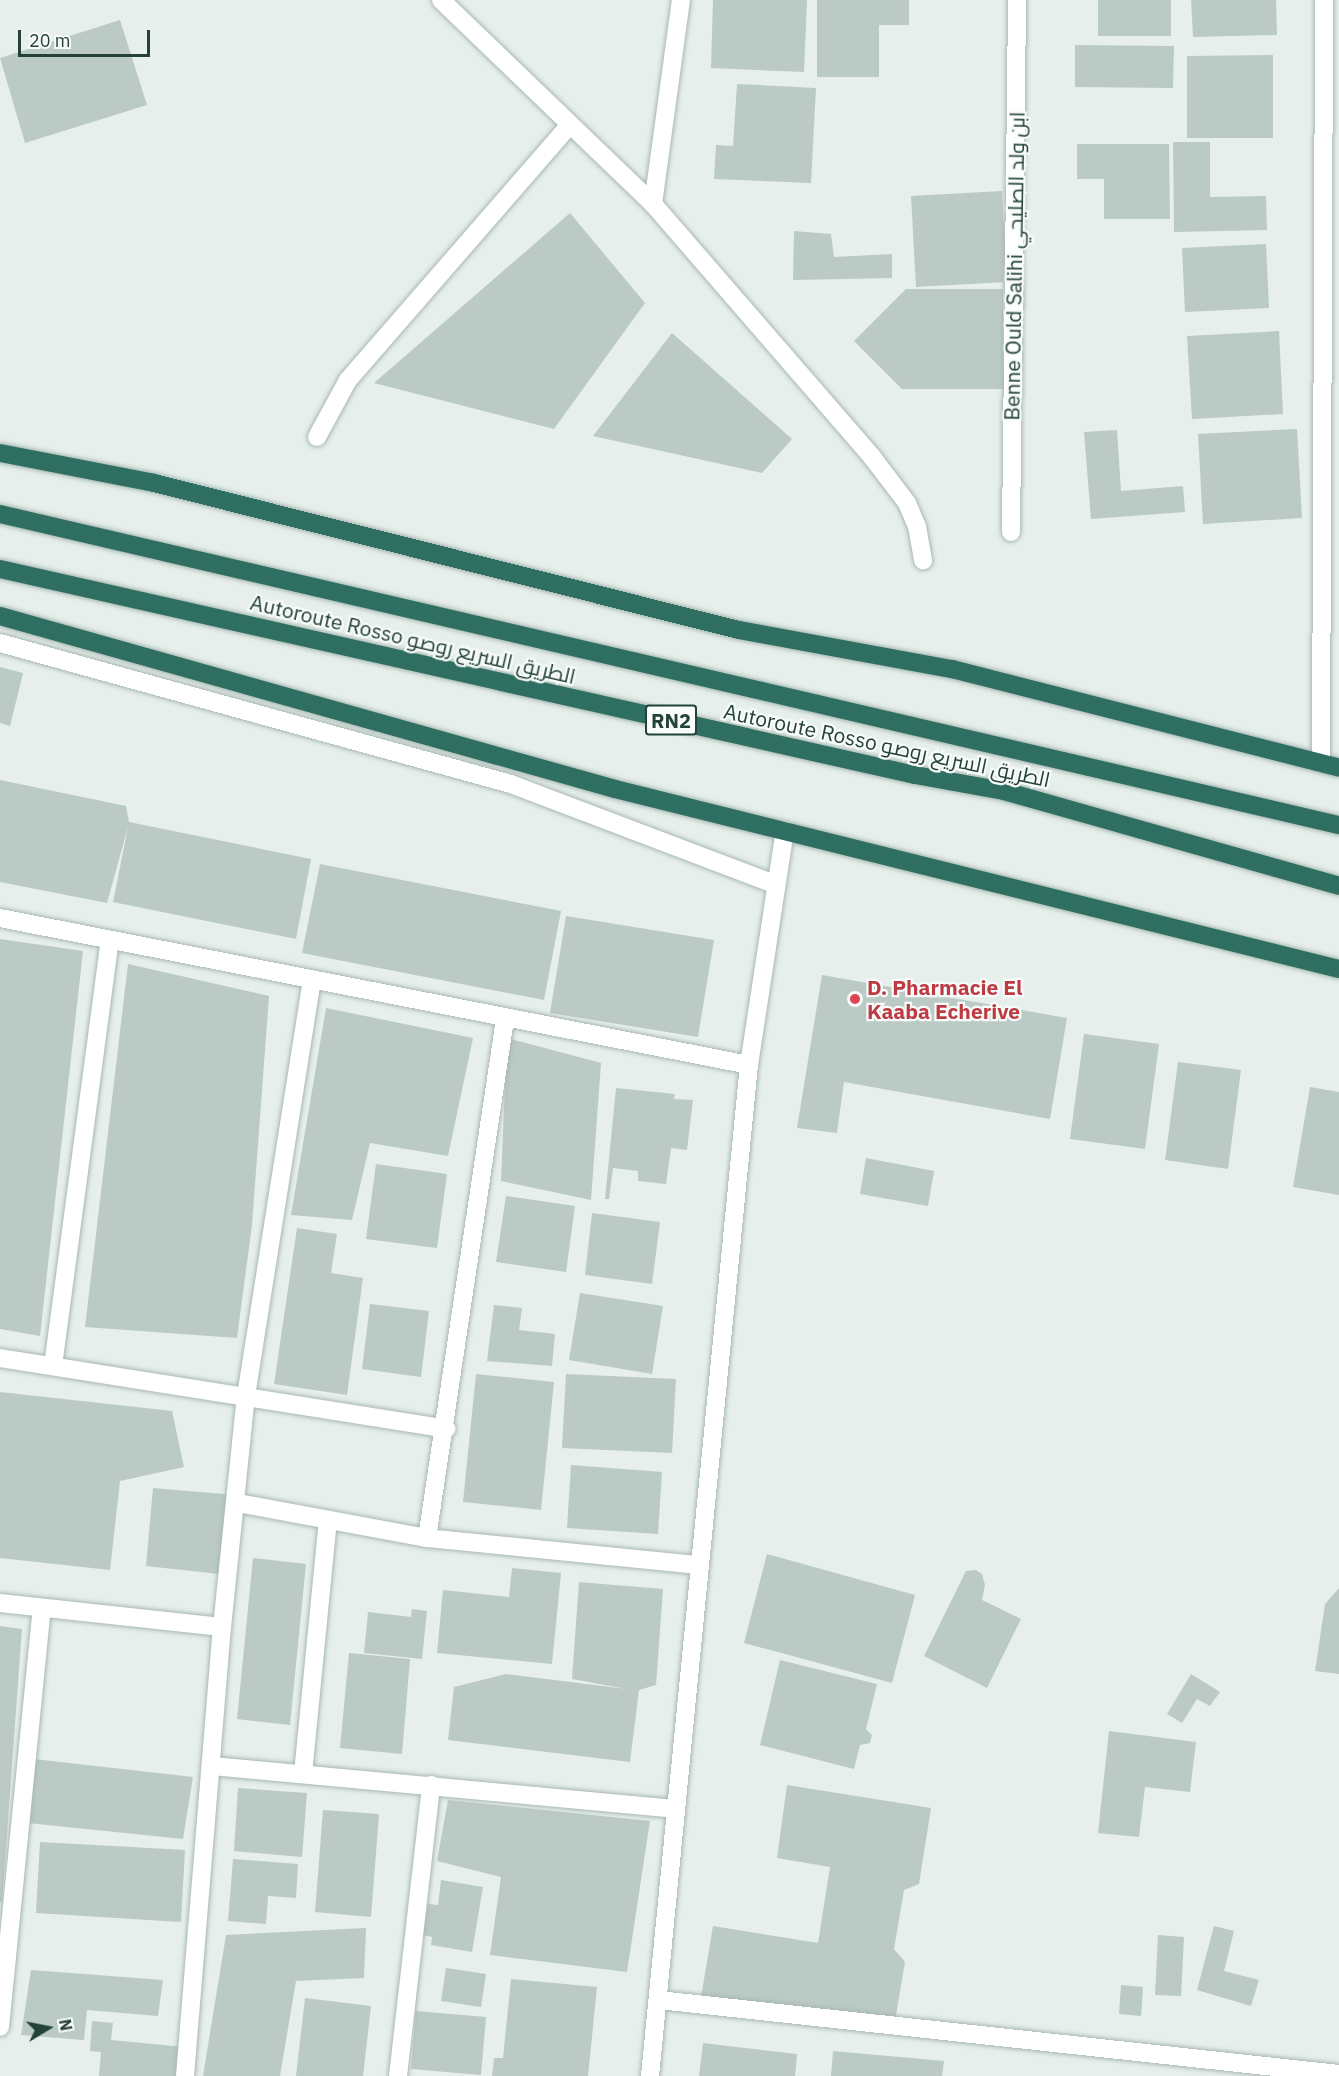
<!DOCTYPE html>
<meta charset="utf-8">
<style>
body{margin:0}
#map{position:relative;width:1339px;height:2076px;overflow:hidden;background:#e6efeb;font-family:"IBM Plex Sans",Cairo,sans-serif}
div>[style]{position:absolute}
.building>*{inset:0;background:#bbcac4}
.roads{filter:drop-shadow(0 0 2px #a8b8b2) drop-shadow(0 0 2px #a8b8b2)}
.lane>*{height:18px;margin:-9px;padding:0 9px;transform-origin:9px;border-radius:9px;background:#fff}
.street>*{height:18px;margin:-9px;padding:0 9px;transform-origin:9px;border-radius:9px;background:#fff}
.highway>*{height:18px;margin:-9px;padding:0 9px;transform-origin:9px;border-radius:9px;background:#2f6f62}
.dots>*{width:16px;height:16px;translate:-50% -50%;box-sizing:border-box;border:3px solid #f7fbf9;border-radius:50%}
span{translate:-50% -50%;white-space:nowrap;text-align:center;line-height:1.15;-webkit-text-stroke:4.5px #f7fbf9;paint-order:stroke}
.shield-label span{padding:2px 4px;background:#f7fbf9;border:2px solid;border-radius:4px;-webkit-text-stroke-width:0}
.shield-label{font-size:20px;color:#24423a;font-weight:700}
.street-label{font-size:21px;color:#24423a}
.health-label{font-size:21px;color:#be3a42;font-weight:700}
.left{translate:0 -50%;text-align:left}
.north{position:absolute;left:18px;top:1998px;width:60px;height:60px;-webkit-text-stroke:4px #f7fbf9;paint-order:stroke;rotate:80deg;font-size:16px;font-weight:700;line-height:24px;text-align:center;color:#24423a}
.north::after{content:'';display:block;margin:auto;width:21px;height:27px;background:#24423a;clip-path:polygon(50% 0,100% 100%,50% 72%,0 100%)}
.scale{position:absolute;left:18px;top:30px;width:132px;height:27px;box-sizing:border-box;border:3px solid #24423a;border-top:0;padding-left:8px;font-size:18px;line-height:21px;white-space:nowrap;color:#24423a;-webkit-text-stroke:4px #f7fbf9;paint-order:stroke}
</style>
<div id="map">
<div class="building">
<div style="clip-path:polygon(713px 0,807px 0,804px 72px,711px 68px)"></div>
<div style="clip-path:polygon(817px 0,909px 0,909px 25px,879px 25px,879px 77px,817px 77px)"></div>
<div style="clip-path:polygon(1098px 0,1171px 0,1171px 36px,1098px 36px)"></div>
<div style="clip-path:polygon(1191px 0,1276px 0,1277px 35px,1193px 37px)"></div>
<div style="clip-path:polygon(120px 20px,147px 105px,25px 143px,0 58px)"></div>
<div style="clip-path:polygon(1075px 45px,1174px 46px,1173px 88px,1075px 87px)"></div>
<div style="clip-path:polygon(1273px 55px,1273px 138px,1187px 138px,1187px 56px)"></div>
<div style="clip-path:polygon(737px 84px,816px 88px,811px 183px,714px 179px,716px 145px,733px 146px)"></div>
<div style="clip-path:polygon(1173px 142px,1210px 142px,1210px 197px,1266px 196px,1267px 230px,1174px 232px)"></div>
<div style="clip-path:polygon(1077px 144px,1169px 144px,1170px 219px,1104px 219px,1104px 179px,1077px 179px)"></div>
<div style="clip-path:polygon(1002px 191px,1007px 282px,916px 287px,911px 196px)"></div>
<div style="clip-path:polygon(570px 213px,645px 303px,554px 429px,374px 383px)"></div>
<div style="clip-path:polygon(794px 231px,831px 234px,834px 257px,892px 254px,892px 278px,793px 280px)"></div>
<div style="clip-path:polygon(1266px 244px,1269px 308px,1185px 312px,1182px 248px)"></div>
<div style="clip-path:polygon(906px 289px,1003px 289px,1004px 389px,902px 389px,854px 341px)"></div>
<div style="clip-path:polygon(1279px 331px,1283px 414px,1192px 419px,1187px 336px)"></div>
<div style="clip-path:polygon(672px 333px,792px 439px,762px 473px,593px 436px)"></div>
<div style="clip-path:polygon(1297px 429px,1302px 518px,1203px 524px,1198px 434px)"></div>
<div style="clip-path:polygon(1117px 430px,1121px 491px,1183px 486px,1185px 512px,1091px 519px,1084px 432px)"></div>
<div style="clip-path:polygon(0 667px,23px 673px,10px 726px,0 723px)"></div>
<div style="clip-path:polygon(0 780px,126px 806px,129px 822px,311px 859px,296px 939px,113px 902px,128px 827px,107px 903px,0 882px)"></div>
<div style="clip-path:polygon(320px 864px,561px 911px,544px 1000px,302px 953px)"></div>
<div style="clip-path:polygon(566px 916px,714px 940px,698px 1037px,550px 1013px)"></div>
<div style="clip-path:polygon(0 939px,83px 951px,40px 1336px,0 1329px)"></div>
<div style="clip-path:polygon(128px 964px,269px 996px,252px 1225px,237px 1338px,85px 1327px)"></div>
<div style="clip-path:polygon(822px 975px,1067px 1018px,1050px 1119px,844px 1082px,837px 1133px,797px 1128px)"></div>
<div style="clip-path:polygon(326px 1008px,473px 1038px,448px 1156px,370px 1143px,352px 1220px,291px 1215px)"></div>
<div style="clip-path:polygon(1084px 1034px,1159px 1044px,1145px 1149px,1070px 1139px)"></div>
<div style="clip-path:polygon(507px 1038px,601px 1063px,591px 1200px,501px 1181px)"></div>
<div style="clip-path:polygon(1178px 1062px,1241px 1070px,1228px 1169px,1165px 1160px)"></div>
<div style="clip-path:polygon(1310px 1087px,1339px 1092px,1339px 1195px,1293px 1187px)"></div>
<div style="clip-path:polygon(616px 1088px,675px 1094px,674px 1099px,693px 1100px,687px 1150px,671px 1148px,666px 1184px,638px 1181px,638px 1171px,613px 1168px,609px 1199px,605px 1199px)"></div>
<div style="clip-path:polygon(866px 1158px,934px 1171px,928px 1206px,860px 1194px)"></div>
<div style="clip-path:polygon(376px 1164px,447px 1174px,437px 1248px,366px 1239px)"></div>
<div style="clip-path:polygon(506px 1196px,575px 1206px,566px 1272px,496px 1262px)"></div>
<div style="clip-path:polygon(592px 1213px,660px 1222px,652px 1284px,585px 1275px)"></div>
<div style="clip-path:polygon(297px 1228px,337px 1234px,331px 1273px,363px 1278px,347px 1395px,274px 1384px)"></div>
<div style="clip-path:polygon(580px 1293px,663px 1306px,652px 1374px,569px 1360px)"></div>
<div style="clip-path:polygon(370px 1304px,429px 1311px,421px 1377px,362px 1369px)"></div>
<div style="clip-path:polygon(494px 1305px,522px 1308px,519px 1330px,555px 1334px,552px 1366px,487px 1361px)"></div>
<div style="clip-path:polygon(476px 1374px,554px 1382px,541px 1510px,463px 1502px)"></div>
<div style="clip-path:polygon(566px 1374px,676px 1379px,672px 1453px,562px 1448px)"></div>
<div style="clip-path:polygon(0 1392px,172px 1411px,184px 1467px,120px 1481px,110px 1570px,0 1558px)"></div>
<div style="clip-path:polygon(571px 1465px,662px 1472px,658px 1534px,567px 1528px)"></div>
<div style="clip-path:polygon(153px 1488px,235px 1495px,228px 1575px,146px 1566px)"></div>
<div style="clip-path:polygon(767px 1554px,915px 1595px,892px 1683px,744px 1643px)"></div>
<div style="clip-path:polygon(253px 1558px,306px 1564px,290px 1725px,237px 1719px)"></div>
<div style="clip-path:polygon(512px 1568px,561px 1573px,552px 1664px,437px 1653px,443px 1590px,509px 1597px)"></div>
<div style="clip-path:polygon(976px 1570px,982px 1574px,985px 1585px,982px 1600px,1021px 1619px,987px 1688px,924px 1656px,966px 1571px)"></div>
<div style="clip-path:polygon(579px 1582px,663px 1589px,656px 1685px,639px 1690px,630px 1762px,448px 1740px,454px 1687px,506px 1674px,627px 1689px,572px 1679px)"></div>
<div style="clip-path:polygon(1339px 1588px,1339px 1674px,1315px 1671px,1325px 1604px)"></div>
<div style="clip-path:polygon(412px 1609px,427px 1611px,422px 1659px,364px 1653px,368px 1612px,411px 1617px)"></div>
<div style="clip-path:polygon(0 1626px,22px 1629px,2px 1902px,0 1902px)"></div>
<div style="clip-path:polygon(349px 1653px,410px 1659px,402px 1754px,340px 1748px)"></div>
<div style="clip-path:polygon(780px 1660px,877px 1684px,866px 1729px,872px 1735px,870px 1743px,860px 1745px,854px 1769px,760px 1745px)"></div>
<div style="clip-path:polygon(1191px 1674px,1220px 1692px,1210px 1706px,1197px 1699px,1182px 1723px,1167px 1714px)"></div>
<div style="clip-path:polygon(1109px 1731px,1196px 1742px,1190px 1792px,1145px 1787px,1139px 1837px,1098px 1833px)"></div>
<div style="clip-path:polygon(34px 1759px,193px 1777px,183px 1839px,28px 1823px)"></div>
<div style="clip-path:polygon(787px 1785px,931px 1808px,919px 1884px,904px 1890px,894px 1949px,905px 1962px,893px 2033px,700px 2003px,713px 1926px,818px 1943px,830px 1867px,777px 1858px)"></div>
<div style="clip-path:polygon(238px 1788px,307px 1793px,302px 1857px,234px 1851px)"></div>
<div style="clip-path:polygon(448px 1800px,650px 1821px,627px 1972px,490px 1955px,501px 1877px,437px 1861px)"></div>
<div style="clip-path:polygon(323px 1810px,379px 1814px,371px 1917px,315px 1912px)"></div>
<div style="clip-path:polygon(40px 1842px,185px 1850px,181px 1922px,36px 1913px)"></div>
<div style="clip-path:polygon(233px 1859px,298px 1864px,296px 1898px,268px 1896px,266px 1924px,228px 1921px)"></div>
<div style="clip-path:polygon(441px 1880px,483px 1887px,472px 1952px,431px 1945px,432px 1937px,423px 1935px,428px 1904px,438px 1905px)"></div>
<div style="clip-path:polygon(1214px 1926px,1234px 1931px,1224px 1971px,1259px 1980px,1251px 2006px,1197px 1990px)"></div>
<div style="clip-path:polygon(366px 1928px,364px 1978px,296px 1981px,280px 2076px,203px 2076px,226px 1935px)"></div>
<div style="clip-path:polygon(1158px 1935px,1184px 1937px,1181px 1996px,1155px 1995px)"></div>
<div style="clip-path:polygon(446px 1968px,486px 1974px,481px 2007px,441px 2001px)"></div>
<div style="clip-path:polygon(31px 1970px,163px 1980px,158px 2016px,87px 2010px,84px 2040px,21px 2035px)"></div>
<div style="clip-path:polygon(511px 1979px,597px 1987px,588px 2076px,492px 2076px,494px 2058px,503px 2058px)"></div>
<div style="clip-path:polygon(1121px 1985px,1143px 1987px,1141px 2016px,1119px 2014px)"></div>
<div style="clip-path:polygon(305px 1998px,371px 2006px,363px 2076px,296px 2076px)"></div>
<div style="clip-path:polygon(416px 2011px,486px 2017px,481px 2075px,411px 2069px)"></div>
<div style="clip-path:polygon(92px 2021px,113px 2023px,111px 2040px,184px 2047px,181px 2076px,99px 2076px,101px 2052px,90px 2051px)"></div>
<div style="clip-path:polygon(703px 2043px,797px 2054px,795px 2076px,699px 2076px)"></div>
<div style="clip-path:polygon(833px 2051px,944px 2061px,942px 2076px,831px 2076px)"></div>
</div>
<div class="roads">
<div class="lane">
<div style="left:0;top:643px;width:530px;rotate:15.43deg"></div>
<div style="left:511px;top:784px;width:281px;rotate:20.8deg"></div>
</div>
<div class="street">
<div style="left:441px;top:0;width:294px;rotate:43.9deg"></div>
<div style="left:653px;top:204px;width:335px;rotate:49.1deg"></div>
<div style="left:872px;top:457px;width:58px;rotate:52.7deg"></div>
<div style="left:907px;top:503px;width:25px;rotate:67deg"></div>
<div style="left:917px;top:526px;width:35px;rotate:80deg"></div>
<div style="left:653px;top:204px;width:206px;rotate:-82.2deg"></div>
<div style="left:317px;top:437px;width:65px;rotate:-61.5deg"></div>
<div style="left:348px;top:380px;width:338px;rotate:-49deg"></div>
<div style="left:1011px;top:532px;width:532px;rotate:-89.35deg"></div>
<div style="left:1321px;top:763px;width:763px;rotate:-89.77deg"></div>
<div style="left:0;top:918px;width:763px;rotate:11.1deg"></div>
<div style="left:0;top:1358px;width:452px;rotate:9deg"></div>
<div style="left:53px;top:1366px;width:430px;rotate:-82.4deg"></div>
<div style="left:238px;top:1503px;width:192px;rotate:10.5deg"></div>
<div style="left:427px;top:1538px;width:272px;rotate:5.7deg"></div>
<div style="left:427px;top:1538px;width:525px;rotate:-81.45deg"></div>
<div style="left:0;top:1603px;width:223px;rotate:6.2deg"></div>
<div style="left:222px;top:1627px;width:232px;rotate:-84.1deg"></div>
<div style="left:246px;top:1396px;width:422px;rotate:-81deg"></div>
<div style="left:213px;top:1766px;width:463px;rotate:5.3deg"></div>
<div style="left:303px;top:1774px;width:255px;rotate:-84.4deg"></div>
<div style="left:659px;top:2000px;width:684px;rotate:6.21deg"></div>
<div style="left:0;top:2027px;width:420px;rotate:-84.3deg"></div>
<div style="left:185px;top:2076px;width:451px;rotate:-85.3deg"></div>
<div style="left:398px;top:2076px;width:293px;rotate:-83.5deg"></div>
<div style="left:650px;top:2076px;width:1016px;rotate:-84.41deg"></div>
<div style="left:749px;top:1065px;width:237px;rotate:-81.3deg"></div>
</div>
<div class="highway">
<div style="left:0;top:453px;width:157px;rotate:11deg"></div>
<div style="left:154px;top:483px;width:603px;rotate:14.11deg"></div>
<div style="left:739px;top:630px;width:217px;rotate:10.4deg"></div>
<div style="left:952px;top:669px;width:399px;rotate:14.3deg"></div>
<div style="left:0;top:514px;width:1375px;rotate:13.08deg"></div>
<div style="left:0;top:569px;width:938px;rotate:12.69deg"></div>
<div style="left:915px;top:775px;width:90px;rotate:10.2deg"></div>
<div style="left:1004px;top:791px;width:348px;rotate:15.8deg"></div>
<div style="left:0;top:616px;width:639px;rotate:15.71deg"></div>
<div style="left:615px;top:789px;width:746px;rotate:13.96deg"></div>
</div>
</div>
<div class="dots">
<div style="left:855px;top:999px;background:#e0444e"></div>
</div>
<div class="shield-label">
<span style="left:671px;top:720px">RN2</span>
</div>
<div class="street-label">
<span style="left:1014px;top:266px;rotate:-89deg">Benne Ould Salihi ابن ولد الصليحي</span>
<span style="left:413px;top:639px;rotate:13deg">Autoroute Rosso الطريق السريع روصو</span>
<span style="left:887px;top:745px;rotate:12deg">Autoroute Rosso الطريق السريع روصو</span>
</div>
<div class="health-label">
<span class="left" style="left:867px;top:999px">D. Pharmacie El<br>Kaaba Echerive</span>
</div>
<div class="north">N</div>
<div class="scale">20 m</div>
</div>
